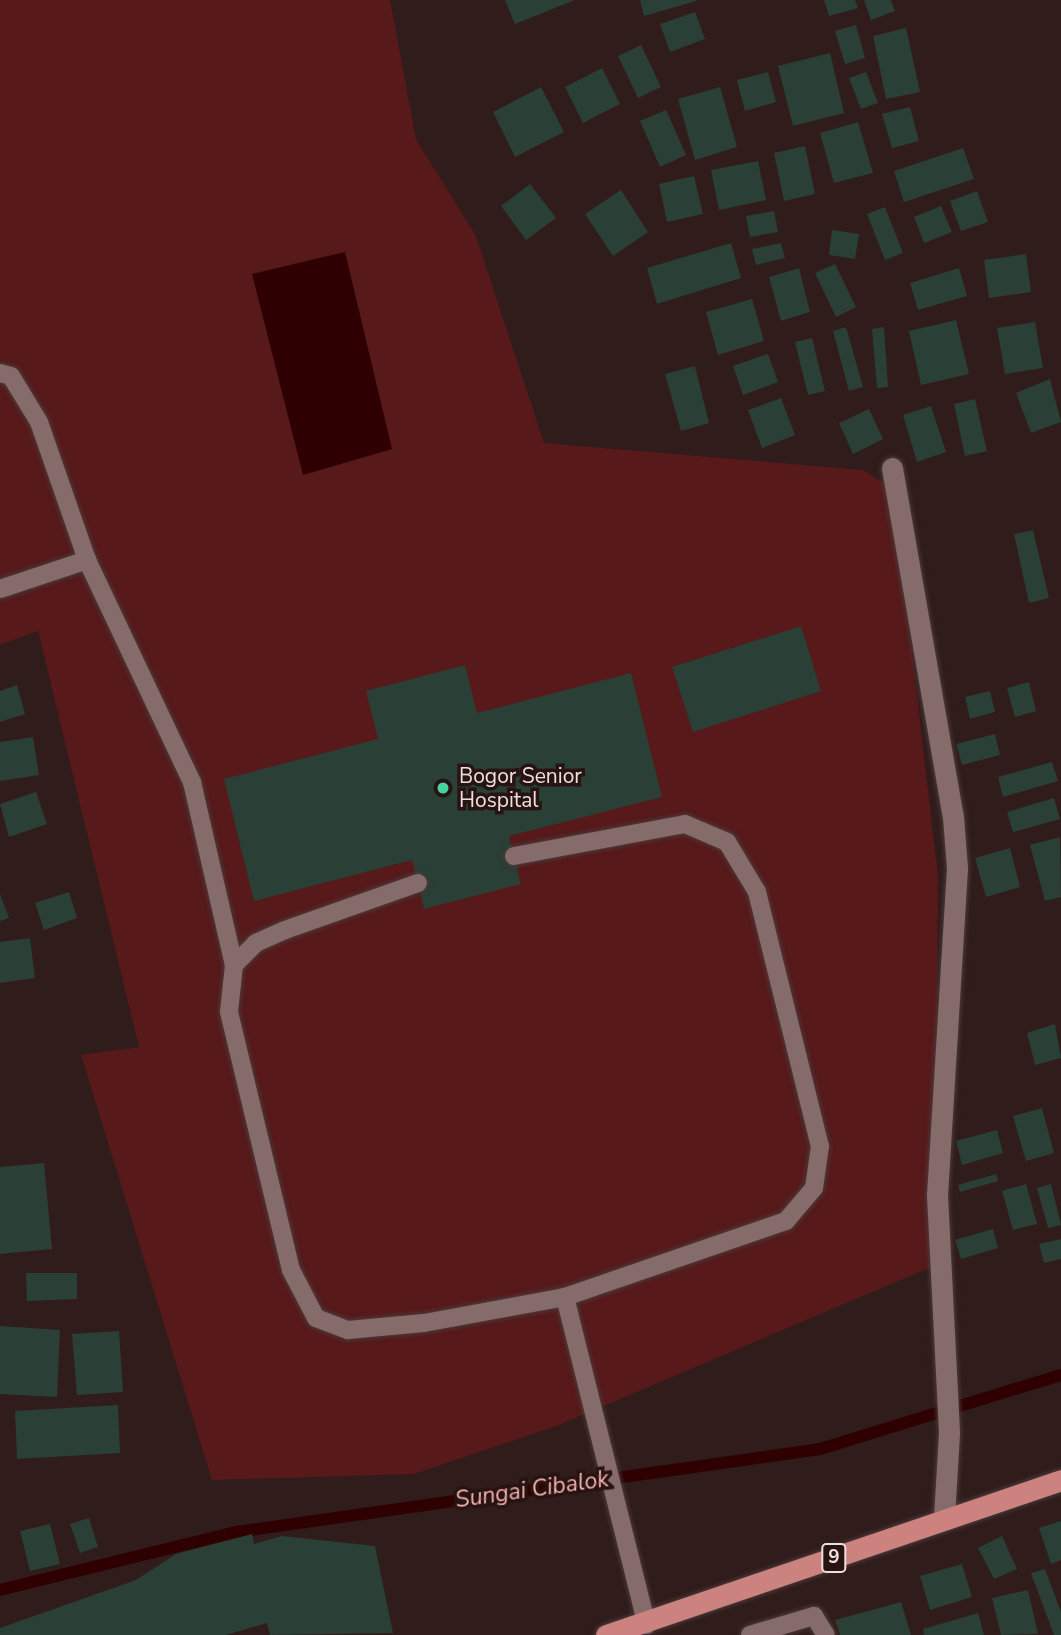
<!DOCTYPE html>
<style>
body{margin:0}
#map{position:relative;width:1061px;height:1635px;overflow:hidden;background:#301c1b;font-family:"Nunito Sans",sans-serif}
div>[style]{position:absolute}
.green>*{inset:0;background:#57191a}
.water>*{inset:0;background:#2e0002}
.stream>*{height:12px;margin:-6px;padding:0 6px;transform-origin:6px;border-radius:6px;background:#2e0002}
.building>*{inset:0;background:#2a3f35}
.roads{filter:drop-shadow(0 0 2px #4b3a3a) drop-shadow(0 0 2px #4b3a3a)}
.lane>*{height:18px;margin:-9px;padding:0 9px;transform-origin:9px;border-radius:9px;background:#856b6a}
.street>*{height:21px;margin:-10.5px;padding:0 10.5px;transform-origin:10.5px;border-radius:10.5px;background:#856b6a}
.highway>*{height:21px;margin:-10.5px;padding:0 10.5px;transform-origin:10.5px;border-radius:10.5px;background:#cc837f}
.dots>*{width:19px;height:19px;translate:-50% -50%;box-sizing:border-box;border:4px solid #261312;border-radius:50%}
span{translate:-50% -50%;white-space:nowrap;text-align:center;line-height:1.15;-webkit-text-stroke:7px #261312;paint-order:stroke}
.shield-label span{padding:2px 5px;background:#261312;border:2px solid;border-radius:5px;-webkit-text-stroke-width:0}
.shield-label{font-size:19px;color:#eedfde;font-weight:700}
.poi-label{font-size:21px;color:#eedfde}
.left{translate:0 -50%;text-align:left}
.water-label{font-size:23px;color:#f4b1ad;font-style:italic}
</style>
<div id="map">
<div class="green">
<div style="clip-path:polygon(0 0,390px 0,416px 139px,476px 236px,544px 443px,863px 470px,893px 488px,938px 877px,936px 1265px,559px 1425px,414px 1474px,212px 1480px,81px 1055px,139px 1047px,38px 631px,0 645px)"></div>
</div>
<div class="water">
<div style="clip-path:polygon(345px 252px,392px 449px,303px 475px,252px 274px)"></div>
</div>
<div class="stream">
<div style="left:0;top:1590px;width:243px;rotate:-13.8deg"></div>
<div style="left:236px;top:1532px;width:590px;rotate:-8.09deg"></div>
<div style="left:820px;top:1449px;width:252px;rotate:-17.1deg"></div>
</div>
<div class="building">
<div style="clip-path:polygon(505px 0,575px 0,515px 24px)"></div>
<div style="clip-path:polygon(640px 0,696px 0,696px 1px,644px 16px)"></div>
<div style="clip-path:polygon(824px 0,855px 0,858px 8px,829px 16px)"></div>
<div style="clip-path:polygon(864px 0,891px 0,895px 11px,871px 20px)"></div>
<div style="clip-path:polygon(695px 12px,705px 39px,670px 52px,660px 24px)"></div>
<div style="clip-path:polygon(856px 25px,865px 58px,845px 64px,835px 31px)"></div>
<div style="clip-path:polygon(906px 28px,920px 92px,886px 99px,873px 36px)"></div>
<div style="clip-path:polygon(641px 45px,661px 87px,638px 98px,618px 56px)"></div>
<div style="clip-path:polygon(830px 53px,844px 113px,793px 126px,778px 66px)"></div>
<div style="clip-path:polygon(602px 68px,620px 104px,583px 123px,565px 87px)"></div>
<div style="clip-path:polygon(768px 72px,776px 102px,745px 111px,737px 80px)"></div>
<div style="clip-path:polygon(866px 72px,878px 103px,861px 109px,849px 78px)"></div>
<div style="clip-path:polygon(541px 87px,564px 132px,515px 157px,493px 112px)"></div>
<div style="clip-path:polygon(720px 87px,737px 147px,695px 160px,678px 99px)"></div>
<div style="clip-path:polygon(910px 107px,919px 141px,892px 148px,882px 114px)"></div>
<div style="clip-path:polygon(666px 110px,686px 155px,660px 167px,640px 121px)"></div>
<div style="clip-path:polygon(858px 122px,873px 173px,834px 183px,820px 133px)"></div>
<div style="clip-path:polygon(805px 146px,815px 194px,784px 201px,774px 153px)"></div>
<div style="clip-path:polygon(963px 148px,974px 179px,904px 202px,894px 171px)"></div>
<div style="clip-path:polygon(758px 161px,766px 200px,719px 210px,711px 170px)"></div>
<div style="clip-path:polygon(694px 176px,703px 214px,667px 222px,659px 184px)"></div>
<div style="clip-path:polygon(530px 184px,556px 218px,526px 240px,501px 206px)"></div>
<div style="clip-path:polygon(621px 190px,648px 232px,613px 256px,585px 214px)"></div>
<div style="clip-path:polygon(977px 191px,988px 222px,961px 231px,950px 201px)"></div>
<div style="clip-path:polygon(941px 206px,952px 232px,924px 243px,914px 217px)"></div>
<div style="clip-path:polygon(885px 207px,903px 253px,885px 260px,867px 214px)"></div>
<div style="clip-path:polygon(774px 211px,778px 232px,750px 237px,746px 216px)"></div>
<div style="clip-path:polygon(832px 230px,859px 234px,855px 259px,829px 255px)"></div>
<div style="clip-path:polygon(731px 243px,741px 278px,657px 304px,647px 268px)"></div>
<div style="clip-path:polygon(781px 243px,785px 258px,756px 265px,752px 249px)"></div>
<div style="clip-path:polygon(1026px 254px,1031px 292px,989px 298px,984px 260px)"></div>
<div style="clip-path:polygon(835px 264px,856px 307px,836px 317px,815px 273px)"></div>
<div style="clip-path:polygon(799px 268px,810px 312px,781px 321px,769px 277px)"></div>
<div style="clip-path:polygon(959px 268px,967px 296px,918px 310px,910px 283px)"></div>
<div style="clip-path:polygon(752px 299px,764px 341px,718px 355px,706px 312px)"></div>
<div style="clip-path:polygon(956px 320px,969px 374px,921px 385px,909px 331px)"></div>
<div style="clip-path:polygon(1035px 322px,1043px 368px,1005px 374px,997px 328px)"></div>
<div style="clip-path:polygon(846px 327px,863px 387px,849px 391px,833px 331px)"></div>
<div style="clip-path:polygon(884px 327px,888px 387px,877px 388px,872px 329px)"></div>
<div style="clip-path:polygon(812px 338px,825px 391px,808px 395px,795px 342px)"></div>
<div style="clip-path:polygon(768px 354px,778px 382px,743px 395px,733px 366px)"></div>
<div style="clip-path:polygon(695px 366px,709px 423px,681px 431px,665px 374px)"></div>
<div style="clip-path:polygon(1050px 379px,1061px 422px,1031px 433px,1016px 393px)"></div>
<div style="clip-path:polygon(781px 398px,795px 435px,762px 448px,748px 410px)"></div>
<div style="clip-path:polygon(975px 399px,987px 451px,965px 456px,954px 404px)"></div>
<div style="clip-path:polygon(931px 406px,946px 452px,917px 462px,903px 415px)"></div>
<div style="clip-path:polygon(869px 409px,883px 439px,853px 454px,839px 423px)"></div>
<div style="clip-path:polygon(1033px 530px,1049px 598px,1029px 603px,1014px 534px)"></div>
<div style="clip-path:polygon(801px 626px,821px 691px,693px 732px,672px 667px)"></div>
<div style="clip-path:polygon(465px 665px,477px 713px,631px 673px,662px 797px,509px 836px,521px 884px,424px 909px,412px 860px,254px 901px,224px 779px,378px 739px,366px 691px)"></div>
<div style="clip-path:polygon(1029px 682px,1036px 711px,1015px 717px,1007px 688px)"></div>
<div style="clip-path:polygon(17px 685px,25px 714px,0 722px,0 691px)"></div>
<div style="clip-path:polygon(990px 691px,995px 712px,970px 719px,965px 697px)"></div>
<div style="clip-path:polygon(995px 734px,1000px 755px,962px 765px,956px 744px)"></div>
<div style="clip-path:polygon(33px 737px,39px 775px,0 781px,0 742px)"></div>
<div style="clip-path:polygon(1052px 762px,1058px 781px,1003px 797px,998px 777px)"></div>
<div style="clip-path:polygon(36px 792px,47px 824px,9px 837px,0 804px)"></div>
<div style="clip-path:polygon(1054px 798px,1060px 819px,1013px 832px,1007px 812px)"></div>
<div style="clip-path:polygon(1060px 837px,1061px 897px,1045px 901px,1030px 845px)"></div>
<div style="clip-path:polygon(1010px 848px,1020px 887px,986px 897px,975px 858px)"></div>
<div style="clip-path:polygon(69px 892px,77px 918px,44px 930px,35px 903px)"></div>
<div style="clip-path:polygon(0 894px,9px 918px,0 921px)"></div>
<div style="clip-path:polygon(30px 938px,35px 978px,0 983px,0 942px)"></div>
<div style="clip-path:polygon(1055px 1024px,1061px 1058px,1035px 1065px,1027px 1033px)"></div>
<div style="clip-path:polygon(1042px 1108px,1054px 1153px,1026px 1161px,1013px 1116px)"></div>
<div style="clip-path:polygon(997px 1130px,1003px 1153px,962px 1165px,956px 1141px)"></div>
<div style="clip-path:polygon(44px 1163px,52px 1249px,0 1254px,0 1167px)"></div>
<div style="clip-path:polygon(996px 1174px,998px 1181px,960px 1192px,958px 1185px)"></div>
<div style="clip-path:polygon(1026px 1184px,1037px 1224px,1013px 1230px,1002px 1191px)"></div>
<div style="clip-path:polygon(1051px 1184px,1061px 1225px,1048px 1228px,1037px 1188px)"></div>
<div style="clip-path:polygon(993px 1229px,998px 1248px,961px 1259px,955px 1240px)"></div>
<div style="clip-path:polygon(1061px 1239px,1061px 1259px,1044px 1263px,1039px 1244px)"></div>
<div style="clip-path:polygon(26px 1273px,77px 1273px,77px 1299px,27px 1301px)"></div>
<div style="clip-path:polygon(0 1326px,60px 1330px,57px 1397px,0 1394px)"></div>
<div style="clip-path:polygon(119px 1331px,123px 1392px,77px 1395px,72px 1334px)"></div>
<div style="clip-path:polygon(118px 1405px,120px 1453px,17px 1459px,15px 1411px)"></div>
<div style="clip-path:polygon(89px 1518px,98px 1547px,80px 1553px,70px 1524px)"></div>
<div style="clip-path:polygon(1061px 1521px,1061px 1560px,1051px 1564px,1039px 1528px)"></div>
<div style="clip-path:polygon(50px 1524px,60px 1564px,30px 1571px,20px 1531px)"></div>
<div style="clip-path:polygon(252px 1534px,254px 1544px,282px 1536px,375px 1546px,393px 1633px,270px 1635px,267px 1623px,226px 1635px,0 1635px,0 1628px,136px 1580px,176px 1554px)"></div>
<div style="clip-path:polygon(1002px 1536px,1017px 1569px,994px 1579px,978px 1548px)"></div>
<div style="clip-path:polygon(962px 1564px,972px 1597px,930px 1610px,920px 1576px)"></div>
<div style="clip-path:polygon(1045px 1569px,1061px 1612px,1061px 1635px,1054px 1635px,1031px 1573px)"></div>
<div style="clip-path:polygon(1028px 1590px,1038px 1634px,1001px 1635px,992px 1598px)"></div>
<div style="clip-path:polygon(901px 1602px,911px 1635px,840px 1635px,835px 1620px)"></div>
<div style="clip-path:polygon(978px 1613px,984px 1635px,924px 1635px,923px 1629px)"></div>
</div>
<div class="roads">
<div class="lane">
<div style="left:0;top:373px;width:11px;rotate:15deg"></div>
<div style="left:11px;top:376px;width:54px;rotate:58.7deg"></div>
<div style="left:39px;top:422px;width:146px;rotate:70.8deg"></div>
<div style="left:87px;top:560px;width:246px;rotate:64.7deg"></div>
<div style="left:192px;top:782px;width:188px;rotate:77.1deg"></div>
<div style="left:0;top:589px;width:92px;rotate:-18.4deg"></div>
<div style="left:514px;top:856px;width:174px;rotate:-10.6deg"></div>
<div style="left:685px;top:824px;width:46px;rotate:23.2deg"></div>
<div style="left:727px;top:842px;width:58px;rotate:59deg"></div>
<div style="left:757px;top:892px;width:262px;rotate:76.1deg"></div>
<div style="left:820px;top:1146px;width:42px;rotate:98.1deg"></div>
<div style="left:814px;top:1188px;width:43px;rotate:130.3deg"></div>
<div style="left:786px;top:1221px;width:234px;rotate:161deg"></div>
<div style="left:418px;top:883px;width:141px;rotate:160.5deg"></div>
<div style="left:285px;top:930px;width:32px;rotate:156deg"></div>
<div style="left:256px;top:943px;width:31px;rotate:135deg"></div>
<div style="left:234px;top:965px;width:47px;rotate:96.1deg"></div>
<div style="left:229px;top:1012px;width:265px;rotate:76.5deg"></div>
<div style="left:291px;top:1270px;width:54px;rotate:62.5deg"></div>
<div style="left:316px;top:1318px;width:34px;rotate:21deg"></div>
<div style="left:348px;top:1330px;width:76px;rotate:-5.3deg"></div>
<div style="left:424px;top:1323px;width:143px;rotate:-10.4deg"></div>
<div style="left:565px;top:1297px;width:338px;rotate:76deg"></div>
<div style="left:750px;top:1635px;width:67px;rotate:-16.5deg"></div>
<div style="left:814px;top:1616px;width:22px;rotate:58deg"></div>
</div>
<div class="street">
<div style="left:892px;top:468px;width:354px;rotate:80.1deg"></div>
<div style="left:953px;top:817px;width:51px;rotate:85.5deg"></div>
<div style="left:957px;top:868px;width:328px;rotate:93.5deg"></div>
<div style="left:937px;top:1195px;width:238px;rotate:87.1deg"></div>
<div style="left:949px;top:1433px;width:85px;rotate:93.4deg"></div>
</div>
<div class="highway">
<div style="left:606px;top:1635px;width:481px;rotate:-18.8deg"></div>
</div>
</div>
<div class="dots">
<div style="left:443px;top:788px;background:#46d49e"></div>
</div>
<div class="shield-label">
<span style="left:834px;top:1558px">9</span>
</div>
<div class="poi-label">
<span class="left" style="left:459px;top:788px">Bogor Senior<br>Hospital</span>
</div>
<div class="water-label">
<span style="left:532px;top:1490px;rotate:-8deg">Sungai Cibalok</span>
</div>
</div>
